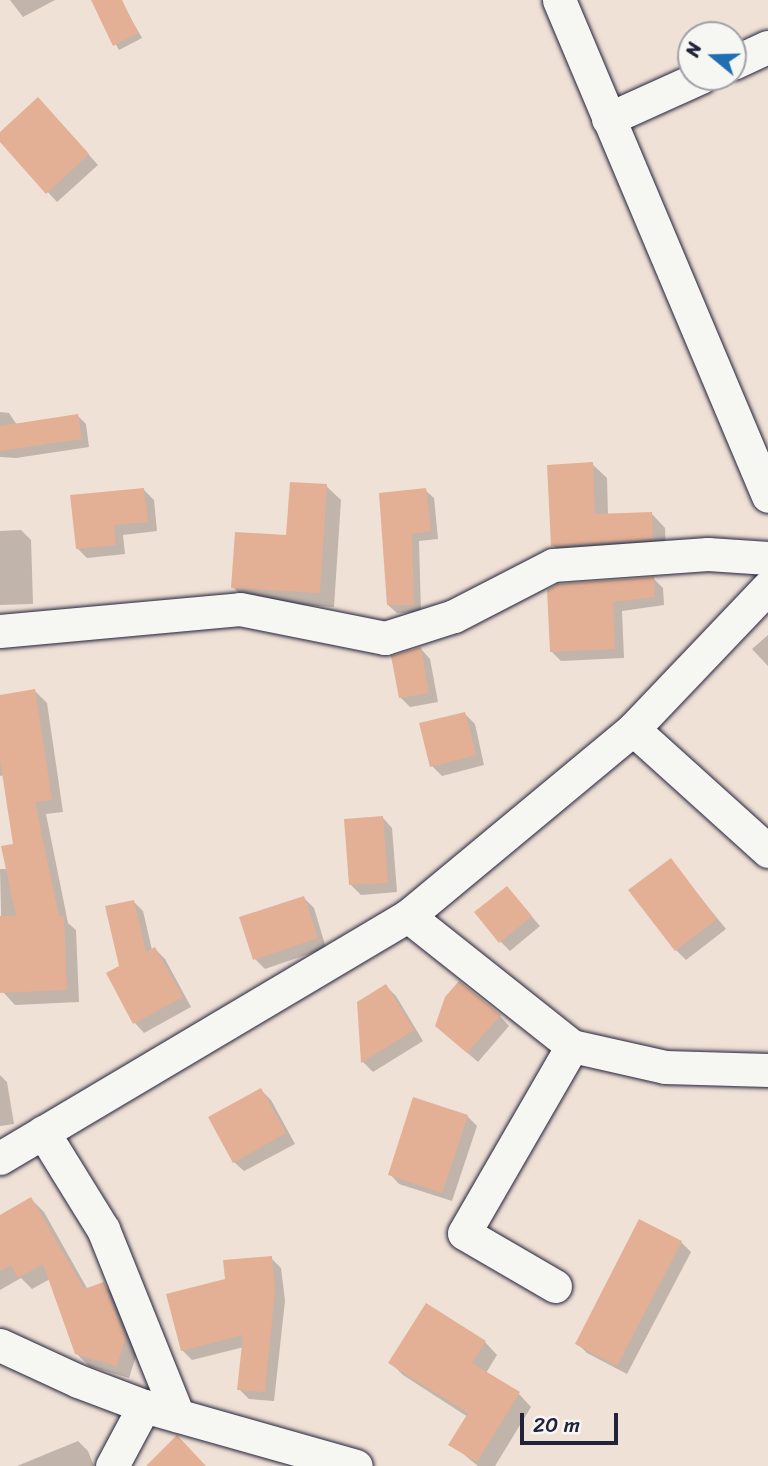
<!DOCTYPE html>
<style>
body{margin:0}
#map{position:relative;width:768px;height:1466px;overflow:hidden;background:#f0e1d6;font-family:Sriracha,sans-serif}
div>[style]{position:absolute}
.shadow>*{inset:0;background:#0003}
.building>*{inset:0;background:#e3b095}
.roads{filter:drop-shadow(0 0 2px #22223b) drop-shadow(0 0 2px #22223b)}
.minor>*{height:33px;margin:-16.5px;padding:0 16.5px;transform-origin:16.5px;border-radius:16.5px;background:#f6f6f2}
span{translate:-50% -50%;white-space:nowrap;text-align:center;line-height:1.15;-webkit-text-stroke:5px #f6f6f2;paint-order:stroke}
.north{position:absolute;left:677px;top:21px;width:70px;height:70px;box-sizing:border-box;background:#f6f6f2;border:2px solid #a1a1a9;border-radius:50%;rotate:289deg;font-size:19px;font-weight:700;line-height:28px;text-align:center;color:#22223b}
.north::after{content:'';display:block;margin:auto;width:24px;height:32px;background:#1f6fb2;clip-path:polygon(50% 0,100% 100%,50% 72%,0 100%)}
.scale{position:absolute;left:520px;top:1413px;width:98px;height:32px;box-sizing:border-box;border:4px solid #22223b;border-top:0;padding-left:9px;font-size:21px;line-height:24px;white-space:nowrap;color:#22223b;-webkit-text-stroke:5px #f6f6f2;paint-order:stroke}
</style>
<div id="map">
<div class="shadow">
<div style="clip-path:polygon(10px 0,55px 0,23px 17px)"></div>
<div style="clip-path:polygon(122px 3px,142px 38px,119px 50px,99px 14px)"></div>
<div style="clip-path:polygon(48px 109px,98px 165px,57px 202px,0 140px,0 135px)"></div>
<div style="clip-path:polygon(0 412px,9px 413px,17px 425px,78px 416px,86px 424px,89px 447px,16px 458px,0 457px)"></div>
<div style="clip-path:polygon(592px 464px,607px 478px,608px 515px,651px 513px,665px 528px,666px 552px,567px 560px,553px 545px)"></div>
<div style="clip-path:polygon(326px 486px,341px 500px,334px 607px,248px 602px,233px 587px,288px 537px)"></div>
<div style="clip-path:polygon(144px 490px,154px 500px,157px 531px,123px 535px,125px 554px,87px 558px,77px 548px)"></div>
<div style="clip-path:polygon(425px 490px,434px 498px,438px 539px,419px 541px,421px 612px,397px 613px,388px 605px)"></div>
<div style="clip-path:polygon(21px 530px,31px 540px,33px 604px,0 605px,0 531px)"></div>
<div style="clip-path:polygon(654px 579px,663px 588px,664px 605px,622px 611px,624px 658px,561px 661px,551px 651px,548px 591px)"></div>
<div style="clip-path:polygon(768px 635px,768px 666px,752px 649px)"></div>
<div style="clip-path:polygon(421px 649px,430px 659px,438px 702px,410px 707px,400px 697px)"></div>
<div style="clip-path:polygon(35px 691px,47px 703px,63px 812px,46px 814px,68px 923px,76px 930px,79px 1002px,15px 1005px,3px 992px,0 869px,8px 869px,15px 845px,4px 775px,0 776px,0 696px)"></div>
<div style="clip-path:polygon(465px 714px,475px 724px,484px 765px,442px 776px,432px 766px)"></div>
<div style="clip-path:polygon(383px 818px,392px 828px,397px 892px,361px 895px,351px 885px)"></div>
<div style="clip-path:polygon(670px 860px,726px 929px,686px 960px,676px 950px)"></div>
<div style="clip-path:polygon(507px 888px,540px 926px,510px 951px,500px 941px)"></div>
<div style="clip-path:polygon(304px 898px,314px 908px,326px 948px,265px 969px,255px 959px)"></div>
<div style="clip-path:polygon(133px 901px,143px 911px,152px 950px,155px 949px,165px 959px,191px 1007px,144px 1033px,135px 1023px,121px 967px)"></div>
<div style="clip-path:polygon(386px 986px,396px 996px,423px 1041px,373px 1072px,363px 1062px,359px 1002px)"></div>
<div style="clip-path:polygon(500px 1016px,509px 1026px,478px 1062px,448px 1036px)"></div>
<div style="clip-path:polygon(0 1075px,7px 1082px,14px 1124px,0 1126px)"></div>
<div style="clip-path:polygon(261px 1090px,271px 1100px,295px 1144px,244px 1171px,234px 1162px)"></div>
<div style="clip-path:polygon(467px 1116px,477px 1126px,452px 1201px,399px 1184px,390px 1174px)"></div>
<div style="clip-path:polygon(31px 1199px,44px 1212px,88px 1290px,103px 1284px,116px 1297px,137px 1353px,129px 1378px,89px 1366px,76px 1353px,50px 1279px,32px 1289px,21px 1278px,0 1290px,0 1217px)"></div>
<div style="clip-path:polygon(681px 1242px,691px 1252px,627px 1374px,587px 1353px,577px 1343px)"></div>
<div style="clip-path:polygon(271px 1258px,281px 1268px,285px 1301px,274px 1401px,249px 1399px,239px 1389px,244px 1347px,192px 1360px,182px 1350px,227px 1281px)"></div>
<div style="clip-path:polygon(485px 1342px,497px 1355px,486px 1373px,519px 1394px,531px 1407px,495px 1466px,478px 1466px,451px 1444px,468px 1417px,403px 1375px,390px 1362px)"></div>
<div style="clip-path:polygon(78px 1441px,88px 1451px,94px 1466px,17px 1466px)"></div>
</div>
<div class="building">
<div style="clip-path:polygon(91px 0,122px 0,138px 33px,113px 46px)"></div>
<div style="clip-path:polygon(38px 97px,89px 154px,46px 194px,0 142px,0 132px)"></div>
<div style="clip-path:polygon(78px 414px,82px 439px,0 451px,0 426px)"></div>
<div style="clip-path:polygon(593px 462px,595px 514px,652px 512px,653px 539px,551px 546px,547px 465px)"></div>
<div style="clip-path:polygon(290px 482px,327px 484px,320px 593px,231px 588px,235px 532px,286px 535px)"></div>
<div style="clip-path:polygon(144px 488px,148px 522px,114px 525px,116px 545px,76px 549px,70px 495px)"></div>
<div style="clip-path:polygon(426px 488px,431px 531px,412px 534px,414px 605px,387px 605px,379px 493px)"></div>
<div style="clip-path:polygon(654px 577px,655px 597px,613px 602px,615px 649px,550px 652px,547px 590px,558px 584px)"></div>
<div style="clip-path:polygon(421px 647px,429px 693px,399px 698px,391px 656px)"></div>
<div style="clip-path:polygon(35px 689px,52px 800px,35px 802px,59px 917px,64px 916px,67px 990px,0 993px,0 916px,16px 916px,1px 846px,13px 844px,0 760px,0 695px)"></div>
<div style="clip-path:polygon(465px 712px,476px 755px,430px 767px,419px 723px)"></div>
<div style="clip-path:polygon(383px 816px,388px 883px,349px 885px,344px 819px)"></div>
<div style="clip-path:polygon(671px 858px,717px 919px,675px 951px,628px 890px)"></div>
<div style="clip-path:polygon(507px 886px,532px 916px,499px 943px,474px 912px)"></div>
<div style="clip-path:polygon(304px 896px,318px 938px,253px 960px,239px 917px)"></div>
<div style="clip-path:polygon(134px 900px,146px 952px,155px 947px,183px 997px,133px 1024px,106px 973px,119px 966px,105px 906px)"></div>
<div style="clip-path:polygon(459px 981px,501px 1015px,467px 1053px,435px 1026px,445px 997px)"></div>
<div style="clip-path:polygon(386px 984px,414px 1030px,361px 1063px,357px 1002px)"></div>
<div style="clip-path:polygon(261px 1088px,286px 1133px,233px 1163px,208px 1117px)"></div>
<div style="clip-path:polygon(413px 1097px,468px 1115px,442px 1193px,388px 1175px)"></div>
<div style="clip-path:polygon(31px 1197px,84px 1289px,104px 1282px,125px 1339px,117px 1366px,75px 1354px,43px 1264px,18px 1278px,11px 1265px,0 1271px,0 1215px)"></div>
<div style="clip-path:polygon(639px 1219px,682px 1241px,617px 1366px,575px 1344px)"></div>
<div style="clip-path:polygon(272px 1256px,275px 1290px,265px 1392px,237px 1390px,243px 1335px,181px 1351px,166px 1294px,225px 1279px,223px 1260px)"></div>
<div style="clip-path:polygon(426px 1303px,486px 1341px,472px 1363px,520px 1392px,477px 1462px,448px 1445px,468px 1413px,388px 1363px)"></div>
<div style="clip-path:polygon(177px 1435px,206px 1466px,146px 1466px)"></div>
</div>
<div class="roads">
<div class="minor">
<div style="left:559px;top:0;width:538px;rotate:67.15deg"></div>
<div style="left:733px;top:63px;width:38px;rotate:-25deg"></div>
<div style="left:608px;top:119px;width:102px;rotate:-24.3deg"></div>
<div style="left:0;top:631px;width:241px;rotate:-5.2deg"></div>
<div style="left:240px;top:609px;width:148px;rotate:11.3deg"></div>
<div style="left:385px;top:638px;width:72px;rotate:-17.7deg"></div>
<div style="left:454px;top:616px;width:111px;rotate:-27.3deg"></div>
<div style="left:553px;top:565px;width:155px;rotate:-4.1deg"></div>
<div style="left:708px;top:554px;width:60px;rotate:3.8deg"></div>
<div style="left:633px;top:729px;width:182px;rotate:42.1deg"></div>
<div style="left:408px;top:916px;width:209px;rotate:38.4deg"></div>
<div style="left:572px;top:1046px;width:95px;rotate:12.7deg"></div>
<div style="left:665px;top:1067px;width:103px;rotate:1.7deg"></div>
<div style="left:43px;top:1132px;width:114px;rotate:58.3deg"></div>
<div style="left:103px;top:1229px;width:201px;rotate:68.1deg"></div>
<div style="left:0;top:1158px;width:474px;rotate:-30.7deg"></div>
<div style="left:408px;top:916px;width:293px;rotate:-39.7deg"></div>
<div style="left:633px;top:729px;width:196px;rotate:-46.4deg"></div>
<div style="left:555px;top:1286px;width:105px;rotate:-149.8deg"></div>
<div style="left:464px;top:1233px;width:216px;rotate:-60deg"></div>
<div style="left:0;top:1345px;width:86px;rotate:24.8deg"></div>
<div style="left:78px;top:1381px;width:71px;rotate:20.7deg"></div>
<div style="left:144px;top:1406px;width:220px;rotate:15.8deg"></div>
<div style="left:112px;top:1466px;width:68px;rotate:-61.9deg"></div>
</div>
</div>
<div class="north">N</div>
<div class="scale">20 m</div>
</div>
